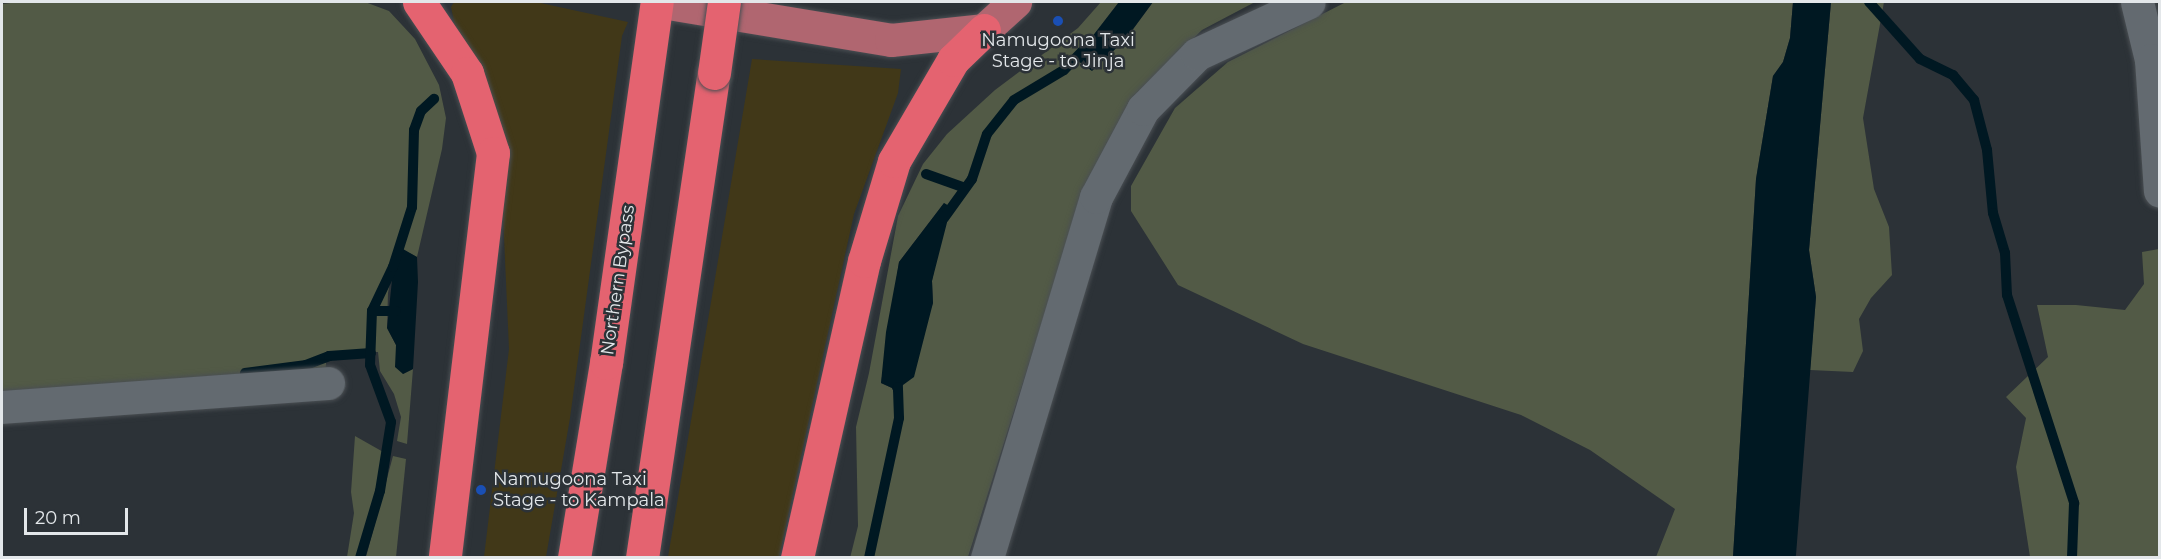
<!DOCTYPE html>
<style>
body{margin:0}
#map{position:relative;width:2161px;height:559px;overflow:hidden;background:#2c3237;font-family:Montserrat,sans-serif}
div>[style]{position:absolute}
.green>*{inset:0;background:#525a46}
.sand>*{inset:0;background:#413818}
.water>*{inset:0;background:#001822}
.stream>*{height:10px;margin:-5px;padding:0 5px;transform-origin:5px;border-radius:5px;background:#001822}
.roads{filter:drop-shadow(0 0 2px #4a4f53) drop-shadow(0 0 2px #4a4f53)}
.minor>*{height:33px;margin:-16.5px;padding:0 16.5px;transform-origin:16.5px;border-radius:16.5px;background:#636a70}
.major>*{height:33px;margin:-16.5px;padding:0 16.5px;transform-origin:16.5px;border-radius:16.5px;background:#b06670}
.highway>*{height:33px;margin:-16.5px;padding:0 16.5px;transform-origin:16.5px;border-radius:16.5px;background:#e46370}
.bridges{filter:drop-shadow(0 0 2px #4a4f53) drop-shadow(0 0 2px #4a4f53)}
.highway-bridge>*{height:33px;margin:-16.5px;padding:0 16.5px;transform-origin:16.5px;border-radius:16.5px;background:#e46370}
.dots>*{width:16px;height:16px;translate:-50% -50%;box-sizing:border-box;border:3px solid #2c3237;border-radius:50%}
span{translate:-50% -50%;white-space:nowrap;text-align:center;line-height:1.15;-webkit-text-stroke:5px #2c3237;paint-order:stroke}
.poi-label{font-size:18px;color:#e3e7ea}
.left{translate:0 -50%;text-align:left}
.street-label{font-size:18px;color:#e3e7ea}
.frame{position:absolute;inset:0;border:3px solid #e3e7ea;pointer-events:none}
.scale{position:absolute;left:24px;top:508px;width:104px;height:27px;box-sizing:border-box;border:3px solid #e3e7ea;border-top:0;padding-left:8px;font-size:18px;line-height:21px;white-space:nowrap;color:#e3e7ea;-webkit-text-stroke:4px #2c3237;paint-order:stroke}
</style>
<div id="map">
<div class="green">
<div style="clip-path:polygon(19px 2px,365px 2px,389px 11px,415px 39px,439px 85px,446px 118px,442px 149px,417px 257px,403px 250px,394px 261px,388px 293px,387px 328px,396px 345px,403px 374px,413px 369px,407px 444px,397px 441px,401px 417px,394px 394px,380px 371px,378px 352px,327px 351px,325px 376px,2px 399px,2px 4px)"></div>
<div style="clip-path:polygon(evenodd,1101px 2px,1119px 2px,1075px 59px,1125px 40px,1153px 2px,1255px 2px,1202px 30px,1145px 85px,1054px 284px,968px 557px,850px 558px,858px 526px,856px 427px,869px 373px,898px 216px,923px 164px,947px 134px,995px 90px,1078px 28px,1101px 2px,944px 203px,950px 212px,941px 237px,932px 281px,933px 303px,897px 399px,892px 388px,881px 383px,899px 262px,944px 203px)"></div>
<div style="clip-path:polygon(1346px 2px,1793px 2px,1790px 38px,1783px 62px,1773px 76px,1756px 179px,1733px 557px,1656px 557px,1675px 509px,1590px 450px,1521px 415px,1303px 344px,1178px 285px,1131px 211px,1131px 186px,1175px 108px,1228px 62px)"></div>
<div style="clip-path:polygon(1831px 2px,1884px 2px,1863px 118px,1874px 189px,1889px 227px,1892px 275px,1871px 298px,1859px 319px,1863px 351px,1853px 372px,1810px 370px,1816px 297px,1809px 250px)"></div>
<div style="clip-path:polygon(2159px 249px,2159px 557px,2030px 557px,2016px 467px,2026px 418px,2006px 397px,2048px 357px,2037px 305px,2076px 305px,2125px 310px,2144px 284px,2142px 252px)"></div>
<div style="clip-path:polygon(355px 436px,385px 453px,377px 491px,356px 557px,347px 557px,354px 513px,351px 492px)"></div>
<div style="clip-path:polygon(393px 456px,406px 459px,396px 557px,366px 557px)"></div>
</div>
<div class="sand">
<div style="clip-path:polygon(454px 2px,536px 2px,628px 22px,622px 36px,570px 418px,546px 557px,484px 557px,509px 349px,502px 192px,456px 31px,451px 7px)"></div>
<div style="clip-path:polygon(752px 59px,901px 69px,898px 93px,854px 214px,779px 557px,668px 557px)"></div>
</div>
<div class="water">
<div style="clip-path:polygon(1119px 2px,1153px 2px,1125px 40px,1092px 71px,1075px 59px)"></div>
<div style="clip-path:polygon(1793px 2px,1831px 2px,1809px 250px,1816px 297px,1796px 555px,1795px 558px,1733px 557px,1756px 179px,1773px 76px,1783px 62px,1790px 38px)"></div>
<div style="clip-path:polygon(944px 203px,951px 207px,932px 281px,933px 303px,914px 377px,903px 385px,897px 400px,892px 388px,881px 383px,886px 332px,899px 262px)"></div>
<div style="clip-path:polygon(403px 249px,417px 257px,418px 282px,413px 369px,403px 374px,395px 367px,396px 345px,387px 328px,394px 261px)"></div>
</div>
<div class="stream">
<div style="left:1869px;top:2px;width:76px;rotate:48.2deg"></div>
<div style="left:1920px;top:59px;width:37px;rotate:26deg"></div>
<div style="left:1953px;top:75px;width:33px;rotate:50deg"></div>
<div style="left:1974px;top:100px;width:52px;rotate:75.4deg"></div>
<div style="left:1987px;top:150px;width:63px;rotate:84.6deg"></div>
<div style="left:1993px;top:213px;width:42px;rotate:73.3deg"></div>
<div style="left:2005px;top:253px;width:42px;rotate:87.3deg"></div>
<div style="left:2007px;top:295px;width:219px;rotate:72.1deg"></div>
<div style="left:2074px;top:503px;width:55px;rotate:92.1deg"></div>
<div style="left:926px;top:174px;width:41px;rotate:19.7deg"></div>
<div style="left:944px;top:218px;width:48px;rotate:-54.3deg"></div>
<div style="left:972px;top:179px;width:47px;rotate:-71.6deg"></div>
<div style="left:987px;top:134px;width:43px;rotate:-51.5deg"></div>
<div style="left:1014px;top:100px;width:58px;rotate:-31deg"></div>
<div style="left:1064px;top:70px;width:28px;rotate:-46deg"></div>
<div style="left:372px;top:311px;width:49px;rotate:-64.5deg"></div>
<div style="left:393px;top:267px;width:63px;rotate:-72.4deg"></div>
<div style="left:412px;top:207px;width:77px;rotate:-88.5deg"></div>
<div style="left:414px;top:130px;width:20px;rotate:-70deg"></div>
<div style="left:421px;top:111px;width:18px;rotate:-43deg"></div>
<div style="left:245px;top:373px;width:62px;rotate:-7.5deg"></div>
<div style="left:306px;top:365px;width:25px;rotate:-21deg"></div>
<div style="left:329px;top:356px;width:42px;rotate:-4.1deg"></div>
<div style="left:360px;top:558px;width:70px;rotate:-73.4deg"></div>
<div style="left:380px;top:491px;width:70px;rotate:-80.9deg"></div>
<div style="left:391px;top:422px;width:61px;rotate:-110.2deg"></div>
<div style="left:370px;top:365px;width:54px;rotate:-87.9deg"></div>
<div style="left:372px;top:311px;width:24px"></div>
<div style="left:869px;top:558px;width:143px;rotate:-77.9deg"></div>
<div style="left:899px;top:418px;width:31px;rotate:-92deg"></div>
</div>
<div class="roads">
<div class="minor">
<div style="left:2137px;top:2px;width:60px;rotate:76.4deg"></div>
<div style="left:2151px;top:60px;width:131px;rotate:86.1deg"></div>
<div style="left:2px;top:407px;width:327px;rotate:-4.2deg"></div>
<div style="left:987px;top:558px;width:377px;rotate:-73.2deg"></div>
<div style="left:1096px;top:197px;width:100px;rotate:-61.9deg"></div>
<div style="left:1143px;top:109px;width:77px;rotate:-45.5deg"></div>
<div style="left:1197px;top:54px;width:123px;rotate:-24.9deg"></div>
</div>
<div class="major">
<div style="left:662px;top:2px;width:232px;rotate:9.4deg"></div>
<div style="left:891px;top:40px;width:94px;rotate:-6.1deg"></div>
<div style="left:984px;top:30px;width:42px;rotate:-42.1deg"></div>
</div>
<div class="highway">
<div style="left:419px;top:2px;width:86px;rotate:55.9deg"></div>
<div style="left:467px;top:73px;width:84px;rotate:72deg"></div>
<div style="left:493px;top:153px;width:408px;rotate:96.8deg"></div>
<div style="left:574px;top:558px;width:198px;rotate:-80.7deg"></div>
<div style="left:606px;top:363px;width:365px;rotate:-82deg"></div>
<div style="left:642px;top:558px;width:490px;rotate:-81.6deg"></div>
<div style="left:797px;top:558px;width:304px;rotate:-77.3deg"></div>
<div style="left:864px;top:261px;width:104px;rotate:-73.3deg"></div>
<div style="left:894px;top:161px;width:117px;rotate:-59.7deg"></div>
<div style="left:953px;top:60px;width:43px;rotate:-44.1deg"></div>
</div>
</div>
<div class="bridges">
<div class="highway-bridge">
<div style="left:714px;top:73px;width:72px;rotate:-82deg"></div>
</div>
</div>
<div class="dots">
<div style="left:1058px;top:21px;background:#1a4fb4"></div>
<div style="left:481px;top:490px;background:#1a4fb4"></div>
</div>
<div class="poi-label">
<span style="left:1058px;top:51px">Namugoona Taxi<br>Stage - to Jinja</span>
<span class="left" style="left:493px;top:490px">Namugoona Taxi<br>Stage - to Kampala</span>
</div>
<div class="street-label">
<span style="left:618px;top:280px;rotate:-82deg">Northern Bypass</span>
</div>
<div class="frame"></div>
<div class="scale">20 m</div>
</div>
